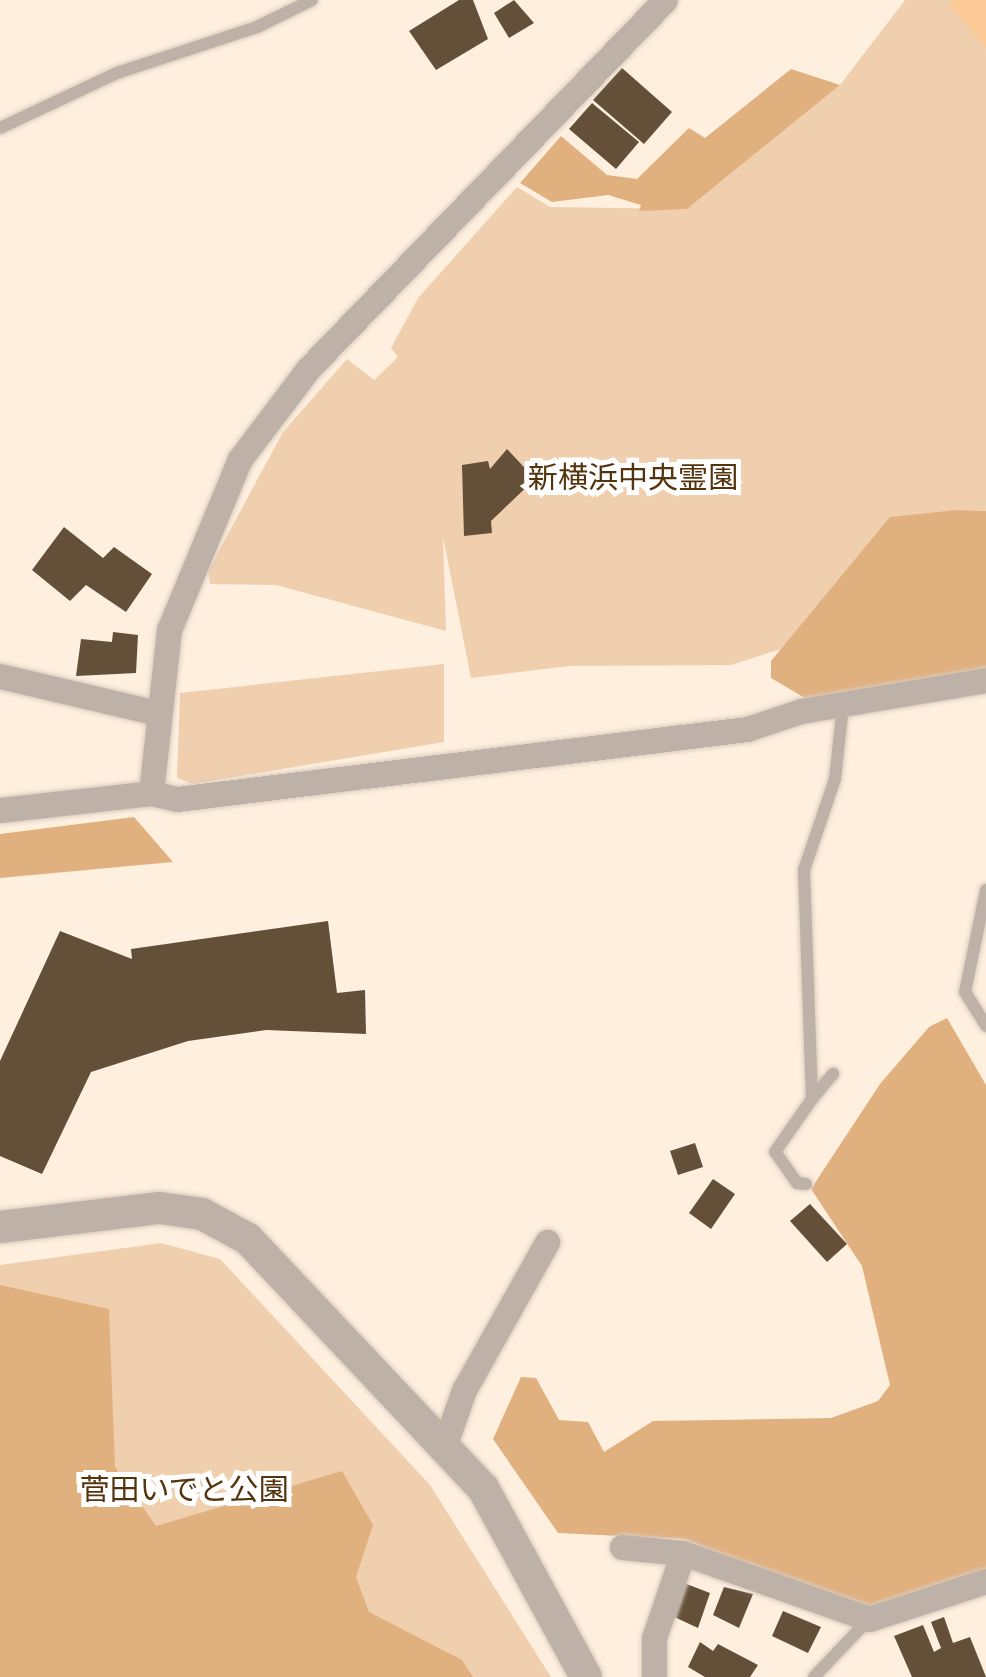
<!DOCTYPE html>
<meta charset="utf-8">
<style>
body{margin:0}
#map{position:relative;width:986px;height:1677px;overflow:hidden;background:#feefdf;font-family:Signika,"Noto Sans JP",sans-serif}
div>[style]{position:absolute}
.green>*{inset:0;background:#f0cfaf}
.forest>*{inset:0;background:#e1b07f}
.water>*{inset:0;background:#fbca97}
.building>*{inset:0;background:#644f39}
.roads{filter:drop-shadow(0 0 2px #d9cbbc) drop-shadow(0 0 2px #d9cbbc)}
.service>*{height:12px;margin:-6px;padding:0 6px;transform-origin:6px;border-radius:6px;background:#beb2a8}
.minor>*{height:25px;margin:-12.5px;padding:0 12.5px;transform-origin:12.5px;border-radius:12.5px;background:#beb2a8}
.tertiary>*{height:32px;margin:-16px;padding:0 16px;transform-origin:16px;border-radius:16px;background:#beb2a8}
span{translate:-50% -50%;white-space:nowrap;text-align:center;line-height:1.15;-webkit-text-stroke:10px #fff;paint-order:stroke}
.park-label{font-size:30px;color:#54340d}
</style>
<div id="map">
<div class="green">
<div style="clip-path:polygon(905px 0,953px 0,986px 49px,986px 511px,957px 510px,832px 594px,781px 649px,731px 665px,569px 666px,471px 678px,443px 537px,446px 631px,276px 585px,210px 584px,208px 571px,283px 432px,347px 359px,374px 380px,398px 357px,391px 348px,418px 298px,517px 187px,550px 207px,687px 209px,840px 85px)"></div>
<div style="clip-path:polygon(444px 664px,444px 742px,193px 784px,177px 778px,180px 693px)"></div>
<div style="clip-path:polygon(161px 1243px,220px 1259px,430px 1485px,551px 1677px,0 1677px,0 1265px)"></div>
</div>
<div class="forest">
<div style="clip-path:polygon(791px 69px,840px 85px,687px 209px,639px 211px,641px 205px,608px 195px,552px 202px,520px 183px,561px 136px,607px 175px,637px 179px,689px 128px,705px 138px)"></div>
<div style="clip-path:polygon(957px 510px,986px 511px,986px 678px,810px 701px,771px 678px,771px 661px,890px 517px)"></div>
<div style="clip-path:polygon(134px 817px,173px 862px,0 878px,0 834px)"></div>
<div style="clip-path:polygon(947px 1018px,986px 1085px,986px 1572px,860px 1611px,684px 1539px,558px 1533px,493px 1439px,521px 1377px,536px 1378px,559px 1420px,588px 1422px,604px 1452px,653px 1421px,831px 1418px,878px 1401px,890px 1385px,862px 1266px,811px 1189px,880px 1084px,929px 1027px)"></div>
<div style="clip-path:polygon(0 1285px,109px 1309px,115px 1467px,156px 1526px,342px 1471px,373px 1525px,356px 1577px,369px 1612px,462px 1660px,473px 1677px,0 1677px)"></div>
</div>
<div class="water">
<div style="clip-path:polygon(953px 0,986px 0,986px 49px,950px 6px)"></div>
</div>
<div class="building">
<div style="clip-path:polygon(459px 0,473px 0,488px 39px,436px 70px,409px 31px)"></div>
<div style="clip-path:polygon(514px 0,534px 23px,509px 38px,494px 13px)"></div>
<div style="clip-path:polygon(622px 68px,672px 112px,644px 144px,593px 100px)"></div>
<div style="clip-path:polygon(592px 103px,639px 142px,616px 169px,569px 129px)"></div>
<div style="clip-path:polygon(507px 449px,535px 479px,491px 521px,492px 533px,464px 536px,462px 465px,488px 461px,490px 469px)"></div>
<div style="clip-path:polygon(64px 527px,103px 558px,114px 547px,152px 574px,126px 612px,86px 585px,70px 601px,32px 570px)"></div>
<div style="clip-path:polygon(113px 632px,138px 635px,136px 673px,76px 676px,81px 639px,112px 642px)"></div>
<div style="clip-path:polygon(328px 921px,337px 993px,365px 990px,366px 1034px,266px 1030px,188px 1041px,91px 1072px,42px 1174px,0 1156px,0 1061px,60px 931px,132px 959px,131px 949px)"></div>
<div style="clip-path:polygon(695px 1143px,703px 1167px,678px 1175px,670px 1151px)"></div>
<div style="clip-path:polygon(713px 1179px,735px 1194px,711px 1229px,689px 1213px)"></div>
<div style="clip-path:polygon(810px 1204px,847px 1244px,827px 1262px,790px 1221px)"></div>
<div style="clip-path:polygon(684px 1583px,710px 1593px,698px 1628px,670px 1615px)"></div>
<div style="clip-path:polygon(724px 1587px,753px 1594px,739px 1628px,713px 1615px)"></div>
<div style="clip-path:polygon(783px 1611px,821px 1627px,808px 1653px,772px 1636px)"></div>
<div style="clip-path:polygon(944px 1617px,953px 1643px,970px 1637px,986px 1677px,912px 1677px,894px 1636px,923px 1625px,934px 1652px,941px 1648px,931px 1622px)"></div>
<div style="clip-path:polygon(700px 1642px,713px 1651px,718px 1644px,758px 1665px,750px 1677px,705px 1677px,688px 1667px)"></div>
</div>
<div class="roads">
<div class="service">
<div style="left:0;top:128px;width:129px;rotate:-25.2deg"></div>
<div style="left:117px;top:73px;width:147px;rotate:-18.2deg"></div>
<div style="left:257px;top:27px;width:61px;rotate:-26.1deg"></div>
<div style="left:986px;top:890px;width:104px;rotate:101.6deg"></div>
<div style="left:965px;top:992px;width:40px;rotate:58deg"></div>
<div style="left:812px;top:1099px;width:33px;rotate:-50deg"></div>
<div style="left:806px;top:1184px;width:9px;rotate:-174deg"></div>
<div style="left:797px;top:1183px;width:38px;rotate:-125deg"></div>
<div style="left:775px;top:1152px;width:65px;rotate:-55.1deg"></div>
<div style="left:812px;top:1099px;width:229px;rotate:-92deg"></div>
<div style="left:804px;top:870px;width:96px;rotate:-71.2deg"></div>
<div style="left:835px;top:779px;width:74px;rotate:-83.8deg"></div>
<div style="left:814px;top:1677px;width:80px;rotate:-46.5deg"></div>
</div>
<div class="minor">
<div style="left:0;top:676px;width:162px;rotate:13.2deg"></div>
<div style="left:151px;top:793px;width:164px;rotate:-83.7deg"></div>
<div style="left:169px;top:630px;width:185px;rotate:-67.5deg"></div>
<div style="left:240px;top:459px;width:113px;rotate:-52.9deg"></div>
<div style="left:308px;top:369px;width:513px;rotate:-45.95deg"></div>
<div style="left:0;top:810px;width:152px;rotate:-6.4deg"></div>
<div style="left:151px;top:793px;width:27px;rotate:13deg"></div>
<div style="left:177px;top:799px;width:574px;rotate:-7deg"></div>
<div style="left:747px;top:729px;width:57px;rotate:-18.4deg"></div>
<div style="left:801px;top:711px;width:188px;rotate:-9.5deg"></div>
<div style="left:446px;top:1441px;width:54px;rotate:-70.6deg"></div>
<div style="left:464px;top:1390px;width:170px;rotate:-60.7deg"></div>
<div style="left:622px;top:1547px;width:61px;rotate:5.6deg"></div>
<div style="left:654px;top:1677px;width:39px;rotate:-90deg"></div>
<div style="left:654px;top:1638px;width:90px;rotate:-71.2deg"></div>
<div style="left:683px;top:1553px;width:197px;rotate:19.5deg"></div>
<div style="left:869px;top:1619px;width:123px;rotate:-18deg"></div>
</div>
<div class="tertiary">
<div style="left:0;top:1227px;width:161px;rotate:-6.8deg"></div>
<div style="left:160px;top:1208px;width:42px;rotate:8.1deg"></div>
<div style="left:202px;top:1214px;width:52px;rotate:28.5deg"></div>
<div style="left:248px;top:1239px;width:342px;rotate:46.7deg"></div>
<div style="left:483px;top:1488px;width:215px;rotate:61.4deg"></div>
</div>
</div>
<div class="park-label">
<span style="left:633px;top:479px">新横浜中央霊園</span>
<span style="left:184px;top:1491px">菅田いでと公園</span>
</div>
</div>
